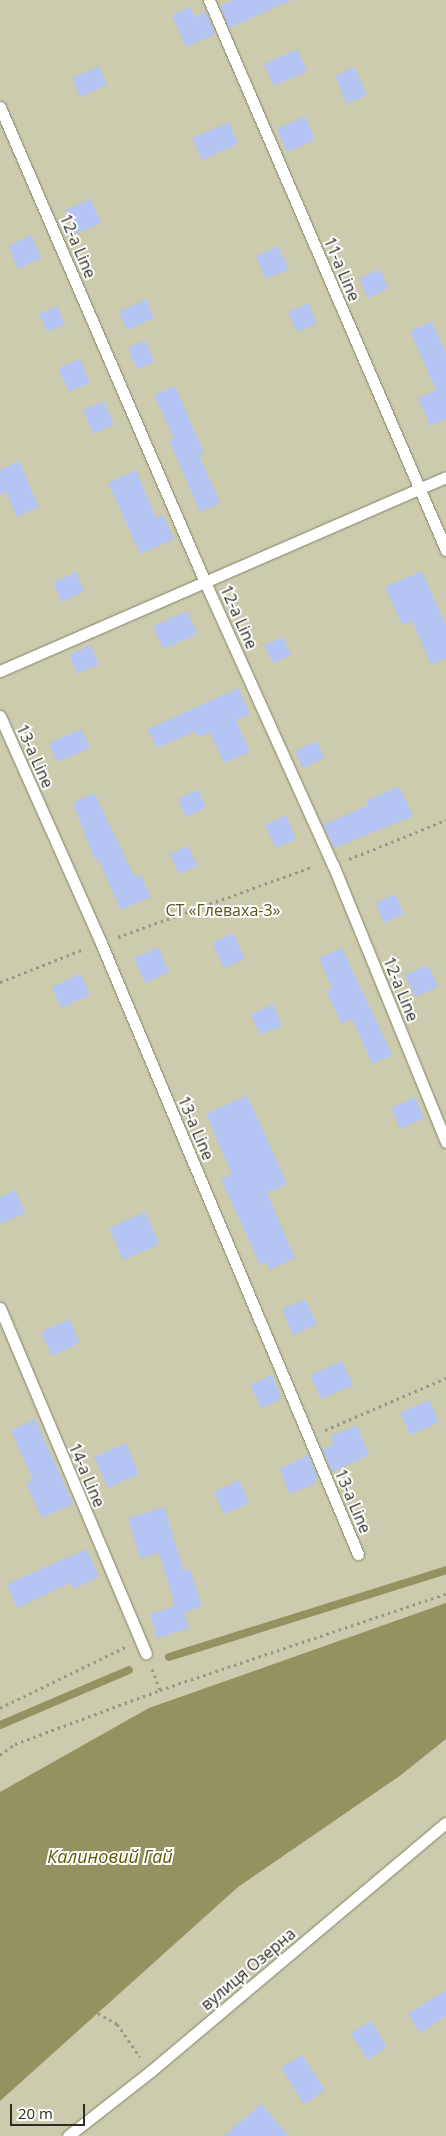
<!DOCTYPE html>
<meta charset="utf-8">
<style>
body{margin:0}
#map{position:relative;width:446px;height:2136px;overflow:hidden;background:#eae9cd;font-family:"Open Sans",sans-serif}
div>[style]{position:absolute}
.green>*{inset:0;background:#cccbad}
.water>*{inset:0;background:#949260}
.stream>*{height:8px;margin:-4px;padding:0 4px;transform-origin:4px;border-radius:4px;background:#949260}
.building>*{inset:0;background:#b4c4f3}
.path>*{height:3px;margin-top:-1.5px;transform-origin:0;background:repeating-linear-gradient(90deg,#989782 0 2.5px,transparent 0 6.5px)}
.roads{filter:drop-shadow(0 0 1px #838268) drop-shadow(0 0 1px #838268)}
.lane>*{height:11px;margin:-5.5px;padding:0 5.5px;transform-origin:5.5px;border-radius:5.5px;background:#fff}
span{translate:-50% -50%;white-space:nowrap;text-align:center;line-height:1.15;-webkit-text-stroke:4px #fff;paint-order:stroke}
.street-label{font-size:16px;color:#2c2c21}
.park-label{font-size:16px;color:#59561b}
.water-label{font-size:18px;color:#5e5a00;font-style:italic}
.scale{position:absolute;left:10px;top:2104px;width:75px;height:22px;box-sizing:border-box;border:2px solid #2c2c21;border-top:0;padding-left:6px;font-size:15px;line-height:18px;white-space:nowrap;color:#2c2c21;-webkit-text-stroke:4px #fff;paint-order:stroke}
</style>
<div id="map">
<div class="green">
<div style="clip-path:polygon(0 0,446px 0,446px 2136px,0 2136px)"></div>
</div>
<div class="water">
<div style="clip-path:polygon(446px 1603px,446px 1739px,401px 1775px,238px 1887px,0 2101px,0 1792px,149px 1708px)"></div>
</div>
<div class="stream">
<div style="left:169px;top:1657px;width:290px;rotate:-17.4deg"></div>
<div style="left:0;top:1725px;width:140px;rotate:-23.1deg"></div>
</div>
<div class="building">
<div style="clip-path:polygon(233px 0,291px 0,229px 28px,220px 6px)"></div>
<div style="clip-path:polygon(190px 7px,195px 17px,206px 12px,215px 34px,186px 47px,172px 15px)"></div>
<div style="clip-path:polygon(297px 49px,307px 71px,274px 86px,264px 64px)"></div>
<div style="clip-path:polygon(99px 66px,107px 85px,80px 97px,72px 78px)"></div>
<div style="clip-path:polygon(354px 67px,367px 95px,347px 104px,335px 76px)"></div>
<div style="clip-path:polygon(305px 116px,315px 140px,287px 152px,277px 129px)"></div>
<div style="clip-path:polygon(229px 122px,238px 144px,202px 160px,192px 138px)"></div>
<div style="clip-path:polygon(91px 199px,101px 223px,76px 234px,65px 210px)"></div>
<div style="clip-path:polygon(31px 235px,41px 258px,18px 269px,8px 246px)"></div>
<div style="clip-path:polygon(278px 246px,289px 269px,266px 279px,256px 256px)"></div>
<div style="clip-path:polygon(380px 269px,388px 288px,368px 298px,359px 278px)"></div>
<div style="clip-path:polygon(146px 299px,154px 318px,127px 330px,119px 312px)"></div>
<div style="clip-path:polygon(308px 303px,317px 323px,297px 332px,288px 312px)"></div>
<div style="clip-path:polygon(57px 306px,65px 324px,47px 332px,39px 314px)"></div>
<div style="clip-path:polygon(432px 321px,446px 354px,446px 419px,430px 426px,418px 398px,436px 390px,410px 331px)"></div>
<div style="clip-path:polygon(145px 340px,155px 362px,137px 369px,128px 348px)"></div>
<div style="clip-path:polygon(80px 359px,90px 382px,69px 392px,58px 368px)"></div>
<div style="clip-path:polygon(175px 386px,204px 453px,199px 455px,220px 503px,200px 512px,169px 440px,174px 438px,154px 395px)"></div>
<div style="clip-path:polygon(104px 401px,114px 424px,93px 434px,83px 410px)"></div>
<div style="clip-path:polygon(19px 461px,39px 507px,17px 517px,6px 492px,0 495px,0 470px)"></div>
<div style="clip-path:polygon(136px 470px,156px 518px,163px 515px,174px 539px,140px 554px,108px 483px)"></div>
<div style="clip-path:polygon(422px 571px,446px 625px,446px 658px,431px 665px,412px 621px,402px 625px,385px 587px)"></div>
<div style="clip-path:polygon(76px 572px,84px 591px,62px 602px,53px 583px)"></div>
<div style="clip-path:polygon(187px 611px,197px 634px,163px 649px,153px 626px)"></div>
<div style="clip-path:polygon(283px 637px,291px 655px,272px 663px,264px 645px)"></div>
<div style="clip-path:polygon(91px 645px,99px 664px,77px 674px,69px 655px)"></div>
<div style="clip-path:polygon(238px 688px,250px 714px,236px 720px,250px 752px,224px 763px,210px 732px,199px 737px,196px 731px,157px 748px,148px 729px)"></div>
<div style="clip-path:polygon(81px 729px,90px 748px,57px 762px,49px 743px)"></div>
<div style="clip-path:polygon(317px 741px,324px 758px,303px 768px,295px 751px)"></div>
<div style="clip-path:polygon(399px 786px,413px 816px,334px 848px,323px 825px,368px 805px,366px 801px)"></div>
<div style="clip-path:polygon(198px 789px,206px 808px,186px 817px,178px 799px)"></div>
<div style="clip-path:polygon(94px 793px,135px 878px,141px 875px,151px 897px,121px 910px,98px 859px,95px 861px,73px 803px)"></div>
<div style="clip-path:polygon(286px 815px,296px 839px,276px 848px,265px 825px)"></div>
<div style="clip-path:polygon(188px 846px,197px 866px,179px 874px,170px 854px)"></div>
<div style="clip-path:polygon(395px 894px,404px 914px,384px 923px,375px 903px)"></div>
<div style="clip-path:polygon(233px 933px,245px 959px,224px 968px,212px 943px)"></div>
<div style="clip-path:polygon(158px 947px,169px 972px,145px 983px,134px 958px)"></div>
<div style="clip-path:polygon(342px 948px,392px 1055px,372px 1064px,352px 1019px,341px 1023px,326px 991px,332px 988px,319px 958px)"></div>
<div style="clip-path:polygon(428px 965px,438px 987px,415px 997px,405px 975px)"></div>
<div style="clip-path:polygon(80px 974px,90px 995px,61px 1008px,52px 987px)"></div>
<div style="clip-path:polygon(273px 1004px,282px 1026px,260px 1035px,251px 1014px)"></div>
<div style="clip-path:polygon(247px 1095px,287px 1184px,267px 1193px,295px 1258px,269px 1270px,266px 1262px,260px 1265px,221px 1179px,232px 1174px,206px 1114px)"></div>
<div style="clip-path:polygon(415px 1097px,424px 1118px,400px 1129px,391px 1108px)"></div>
<div style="clip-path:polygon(15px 1190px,25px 1213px,0 1224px,0 1197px)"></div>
<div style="clip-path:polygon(145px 1212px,159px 1244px,123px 1260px,109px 1228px)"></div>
<div style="clip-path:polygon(305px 1299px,317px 1324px,293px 1335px,282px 1309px)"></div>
<div style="clip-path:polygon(69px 1319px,80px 1343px,52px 1356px,41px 1332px)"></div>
<div style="clip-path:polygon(342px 1361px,353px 1385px,321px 1399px,310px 1375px)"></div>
<div style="clip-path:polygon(272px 1375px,282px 1399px,261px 1408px,250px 1385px)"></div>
<div style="clip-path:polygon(429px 1400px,439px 1422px,410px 1435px,400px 1413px)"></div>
<div style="clip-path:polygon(35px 1419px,73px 1504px,42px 1518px,26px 1483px,33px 1480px,11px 1430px)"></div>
<div style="clip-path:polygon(356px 1425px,369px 1455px,332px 1472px,322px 1449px,334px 1444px,330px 1437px)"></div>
<div style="clip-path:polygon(126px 1443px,139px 1474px,108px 1488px,94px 1457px)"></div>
<div style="clip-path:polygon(308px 1455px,318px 1478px,314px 1480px,316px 1483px,290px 1494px,279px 1469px)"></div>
<div style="clip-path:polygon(239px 1480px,249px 1503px,224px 1514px,214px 1492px)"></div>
<div style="clip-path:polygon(164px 1507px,184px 1571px,190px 1569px,202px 1607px,184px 1612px,189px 1628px,157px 1638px,150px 1614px,175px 1606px,159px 1553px,140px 1558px,128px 1518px)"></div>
<div style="clip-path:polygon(87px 1549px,99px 1577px,72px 1589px,70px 1583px,17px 1608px,7px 1584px)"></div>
<div style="clip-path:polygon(446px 1990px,446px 2016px,420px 2033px,408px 2014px)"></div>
<div style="clip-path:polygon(371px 2021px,387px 2047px,367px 2060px,351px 2033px)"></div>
<div style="clip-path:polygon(302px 2055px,325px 2090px,304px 2104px,281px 2068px)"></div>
<div style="clip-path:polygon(261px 2104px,289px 2136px,224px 2136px)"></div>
</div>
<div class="path">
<div style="left:349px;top:859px;width:105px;rotate:-21.9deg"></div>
<div style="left:118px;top:937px;width:208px;rotate:-19.9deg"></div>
<div style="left:0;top:982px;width:90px;rotate:-21.4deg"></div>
<div style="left:325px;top:1430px;width:132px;rotate:-23.3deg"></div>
<div style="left:152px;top:1669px;width:22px;rotate:69deg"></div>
<div style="left:0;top:1708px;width:139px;rotate:-26deg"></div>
<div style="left:0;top:1755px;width:19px;rotate:-36deg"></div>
<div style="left:15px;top:1744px;width:155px;rotate:-20.4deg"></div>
<div style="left:160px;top:1690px;width:302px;rotate:-18.6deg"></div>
<div style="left:98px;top:2013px;width:22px;rotate:30deg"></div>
<div style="left:117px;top:2024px;width:40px;rotate:55.1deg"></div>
</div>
<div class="roads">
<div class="lane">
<div style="left:209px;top:0;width:599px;rotate:66.69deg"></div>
<div style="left:0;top:107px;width:517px;rotate:66.66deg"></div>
<div style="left:205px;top:582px;width:311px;rotate:65.7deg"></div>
<div style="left:333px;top:865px;width:299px;rotate:67.8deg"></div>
<div style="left:0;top:671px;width:486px;rotate:-23.5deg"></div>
<div style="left:0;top:716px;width:248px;rotate:66deg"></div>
<div style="left:101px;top:943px;width:663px;rotate:67.19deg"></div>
<div style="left:0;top:1308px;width:375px;rotate:67.1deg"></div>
<div style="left:68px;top:2136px;width:105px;rotate:-38.1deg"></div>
<div style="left:151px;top:2071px;width:385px;rotate:-40.1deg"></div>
</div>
</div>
<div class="street-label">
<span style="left:78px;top:246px;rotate:67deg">12-a Line</span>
<span style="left:342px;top:269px;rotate:67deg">11-a Line</span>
<span style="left:239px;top:617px;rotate:66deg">12-a Line</span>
<span style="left:35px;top:756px;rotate:66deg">13-a Line</span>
<span style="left:401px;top:989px;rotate:68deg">12-a Line</span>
<span style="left:196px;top:1128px;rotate:67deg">13-a Line</span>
<span style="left:87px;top:1475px;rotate:67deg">14-a Line</span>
<span style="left:353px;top:1501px;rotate:67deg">13-a Line</span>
<span style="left:248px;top:1969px;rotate:-40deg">вулиця Озерна</span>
</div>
<div class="park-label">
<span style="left:223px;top:910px">СТ «Глеваха-3»</span>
</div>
<div class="water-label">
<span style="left:110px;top:1856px">Калиновий Гай</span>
</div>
<div class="scale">20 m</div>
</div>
